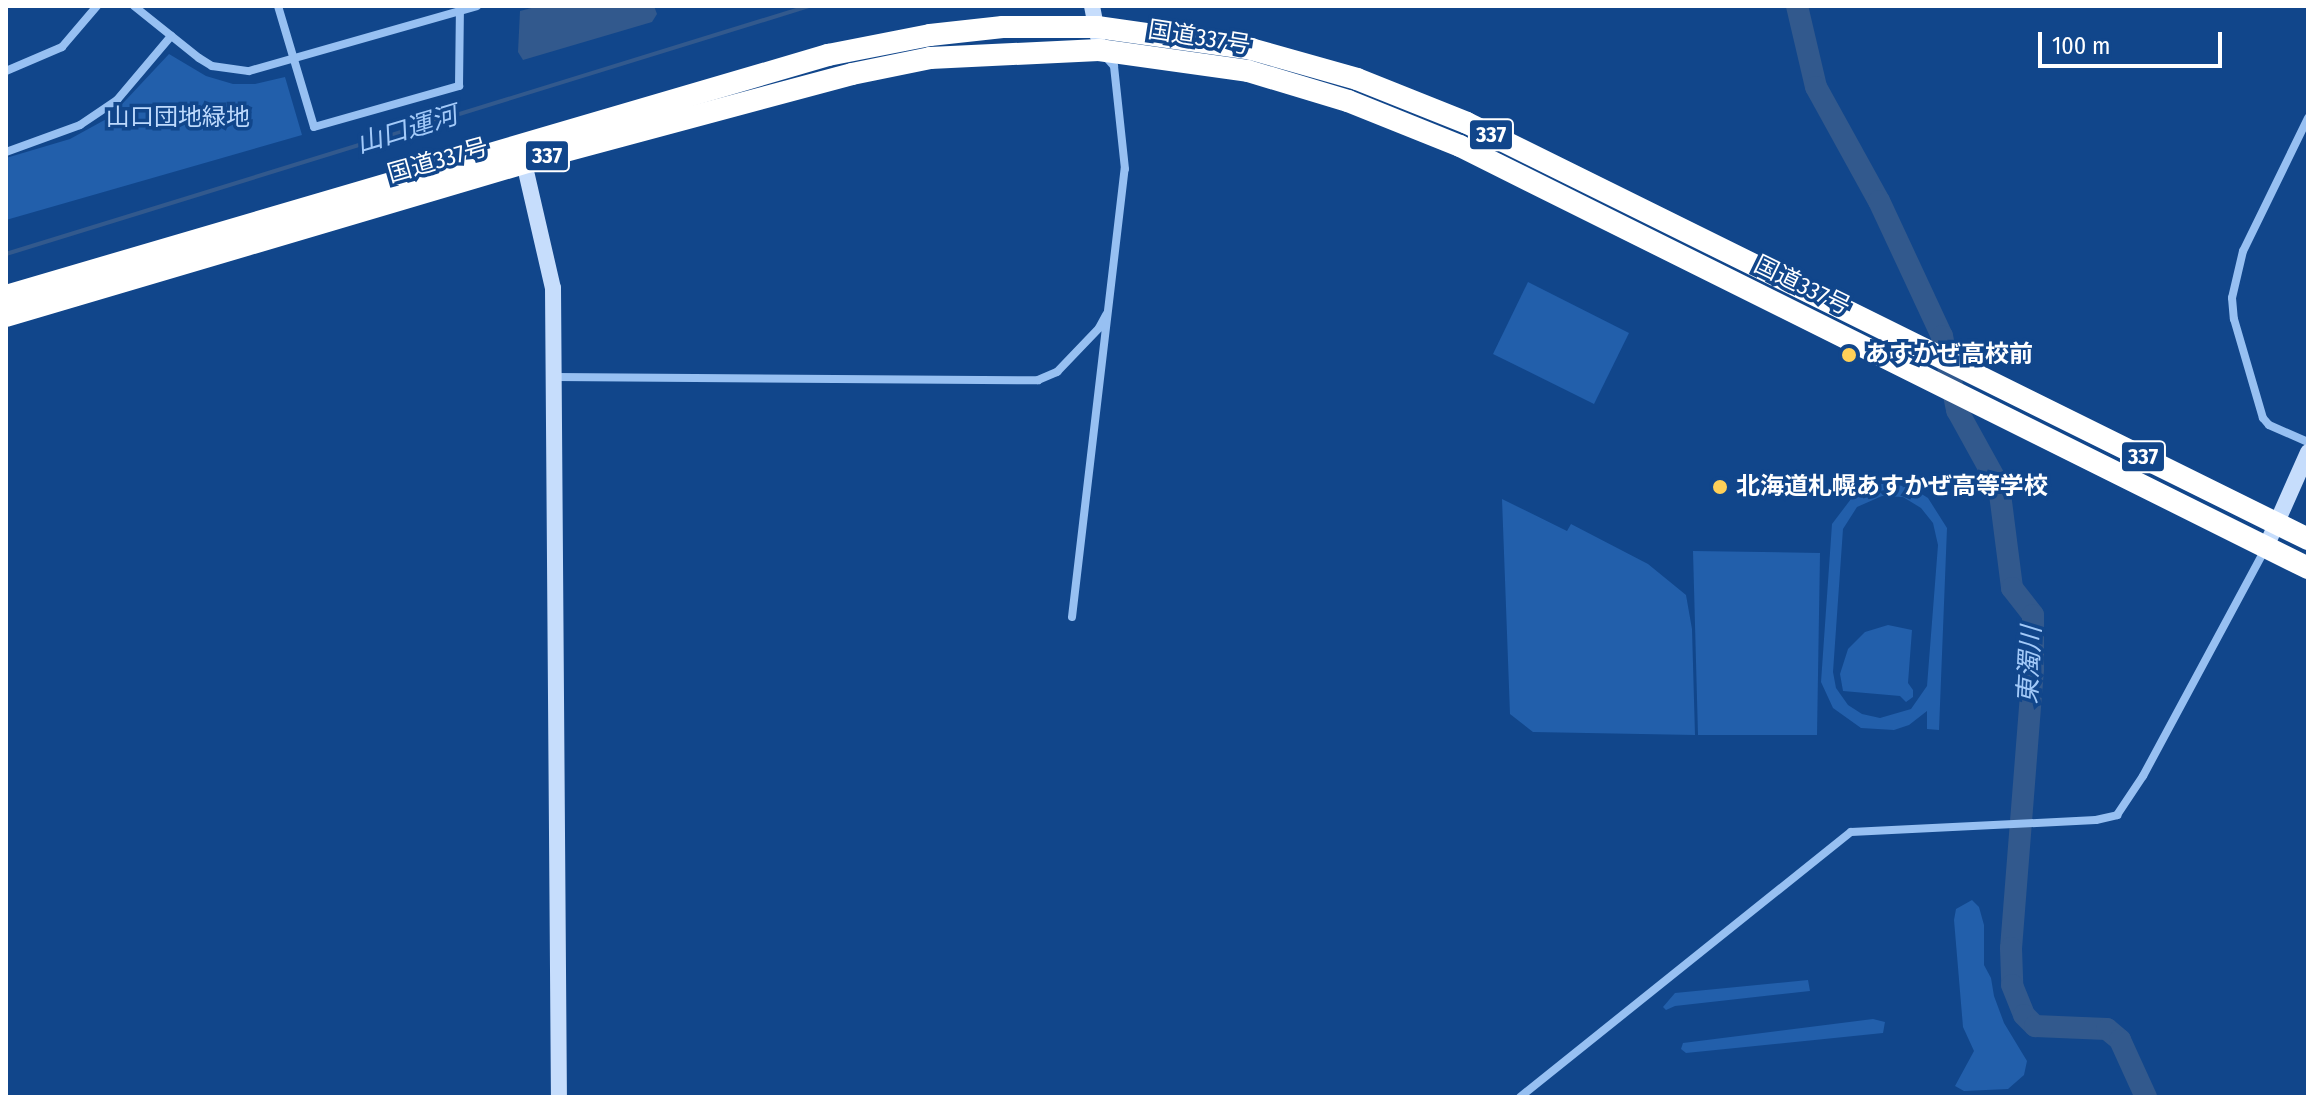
<!DOCTYPE html>
<meta charset="utf-8">
<style>
body{margin:0}
#map{position:relative;width:2314px;height:1103px;overflow:hidden;background:#11468b;font-family:"Fira Sans Condensed","Noto Sans JP",sans-serif}
div>[style]{position:absolute}
.green>*{inset:0;background:#225fab}
.water>*{inset:0;background:#32598d}
.stream>*{height:4px;margin:-2px;padding:0 2px;transform-origin:2px;border-radius:2px;background:#32598d}
.river>*{height:22px;margin:-11px;padding:0 11px;transform-origin:11px;border-radius:11px;background:#32598d}
.street>*{height:8px;margin:-4px;padding:0 4px;transform-origin:4px;border-radius:4px;background:#97c0f2}
.secondary>*{height:16px;margin:-8px;padding:0 8px;transform-origin:8px;border-radius:8px;background:#c6ddfc}
.highway>*{height:22px;margin:-11px;padding:0 11px;transform-origin:11px;border-radius:11px;background:#fff}
.dots>*{width:22px;height:22px;translate:-50% -50%;box-sizing:border-box;border:4px solid #11468b;border-radius:50%}
span{translate:-50% -50%;white-space:nowrap;text-align:center;line-height:1.15;-webkit-text-stroke:7px #11468b;paint-order:stroke}
.shield-label span{padding:2px 6px;background:#11468b;border:2px solid;border-radius:6px;-webkit-text-stroke-width:0}
.shield-label{font-size:22px;color:#fff;font-weight:700}
.street-label{font-size:24px;color:#fff}
.park-label{font-size:24px;color:#bedafd}
.poi-label{font-size:24px;color:#fff;font-weight:700}
.left{translate:0 -50%;text-align:left}
.water-label{font-size:26px;color:#a3caf9;font-style:italic}
.frame{position:absolute;inset:0;border:8px solid #fff;pointer-events:none}
.scale{position:absolute;left:2038px;top:32px;width:184px;height:36px;box-sizing:border-box;border:4px solid #fff;border-top:0;padding-left:10px;font-size:24px;line-height:28px;white-space:nowrap;color:#fff;-webkit-text-stroke:6px #11468b;paint-order:stroke}
</style>
<div id="map">
<div class="green">
<div style="clip-path:polygon(169px 54px,206px 76px,233px 84px,255px 84px,285px 77px,302px 135px,6px 220px,6px 158px,70px 139px,110px 117px)"></div>
<div style="clip-path:polygon(1528px 282px,1629px 333px,1594px 404px,1493px 354px)"></div>
<div style="clip-path:polygon(evenodd,1888px 483px,1912px 488px,1928px 498px,1947px 528px,1939px 730px,1927px 729px,1927px 711px,1909px 725px,1894px 730px,1861px 728px,1833px 708px,1821px 682px,1832px 524px,1854px 495px,1870px 486px,1888px 483px,1882px 496px,1903px 497px,1921px 508px,1933px 523px,1938px 545px,1927px 686px,1911px 709px,1880px 718px,1862px 714px,1848px 705px,1836px 688px,1833px 672px,1843px 529px,1857px 507px,1882px 496px)"></div>
<div style="clip-path:polygon(1502px 499px,1567px 531px,1571px 524px,1648px 564px,1686px 595px,1692px 629px,1695px 735px,1533px 732px,1510px 714px)"></div>
<div style="clip-path:polygon(1693px 551px,1820px 553px,1817px 735px,1698px 735px)"></div>
<div style="clip-path:polygon(1888px 625px,1912px 630px,1908px 683px,1913px 690px,1913px 697px,1906px 702px,1900px 696px,1843px 691px,1840px 674px,1848px 649px,1865px 632px)"></div>
<div style="clip-path:polygon(1972px 900px,1979px 907px,1984px 925px,1984px 965px,1991px 978px,1994px 996px,2004px 1023px,2027px 1061px,2024px 1075px,2008px 1089px,1964px 1091px,1955px 1086px,1974px 1051px,1963px 1027px,1954px 920px,1956px 909px)"></div>
<div style="clip-path:polygon(1808px 980px,1810px 991px,1675px 1006px,1666px 1010px,1663px 1007px,1675px 993px)"></div>
<div style="clip-path:polygon(1873px 1019px,1885px 1022px,1883px 1033px,1686px 1053px,1681px 1049px,1683px 1043px)"></div>
</div>
<div class="water">
<div style="clip-path:polygon(539px 6px,654px 6px,657px 14px,652px 22px,523px 60px,518px 52px,520px 11px)"></div>
</div>
<div class="stream">
<div style="left:6px;top:254px;width:840px;rotate:-17.16deg"></div>
</div>
<div class="river">
<div style="left:1797px;top:6px;width:83px;rotate:76.8deg"></div>
<div style="left:1816px;top:87px;width:130px;rotate:61.1deg"></div>
<div style="left:1879px;top:201px;width:149px;rotate:65deg"></div>
<div style="left:1942px;top:336px;width:76px;rotate:78.5deg"></div>
<div style="left:1957px;top:410px;width:87px;rotate:61.1deg"></div>
<div style="left:1999px;top:486px;width:103px;rotate:82.7deg"></div>
<div style="left:2012px;top:588px;width:34px;rotate:52deg"></div>
<div style="left:2033px;top:615px;width:54px;rotate:90deg"></div>
<div style="left:2033px;top:669px;width:280px;rotate:94.5deg"></div>
<div style="left:2011px;top:948px;width:37px;rotate:88deg"></div>
<div style="left:2012px;top:985px;width:32px;rotate:68deg"></div>
<div style="left:2024px;top:1015px;width:16px;rotate:45deg"></div>
<div style="left:2035px;top:1026px;width:72px;rotate:2.4deg"></div>
<div style="left:2107px;top:1029px;width:17px;rotate:40deg"></div>
<div style="left:2120px;top:1040px;width:63px;rotate:65.5deg"></div>
</div>
<div class="street">
<div style="left:134px;top:6px;width:83px;rotate:38.7deg"></div>
<div style="left:199px;top:58px;width:15px;rotate:32deg"></div>
<div style="left:212px;top:66px;width:37px;rotate:8deg"></div>
<div style="left:249px;top:71px;width:237px;rotate:-15.9deg"></div>
<div style="left:278px;top:6px;width:126px;rotate:73.4deg"></div>
<div style="left:314px;top:127px;width:151px;rotate:-15.8deg"></div>
<div style="left:459px;top:86px;width:79px;rotate:-89.3deg"></div>
<div style="left:6px;top:71px;width:61px;rotate:-23.2deg"></div>
<div style="left:62px;top:47px;width:54px;rotate:-49.5deg"></div>
<div style="left:2308px;top:118px;width:148px;rotate:116deg"></div>
<div style="left:2243px;top:251px;width:48px;rotate:103.2deg"></div>
<div style="left:2232px;top:298px;width:21px;rotate:85deg"></div>
<div style="left:2234px;top:319px;width:103px;rotate:73.7deg"></div>
<div style="left:2263px;top:418px;width:9px;rotate:49deg"></div>
<div style="left:2269px;top:425px;width:43px;rotate:23.6deg"></div>
<div style="left:6px;top:152px;width:79px;rotate:-20deg"></div>
<div style="left:80px;top:125px;width:45px;rotate:-34deg"></div>
<div style="left:117px;top:100px;width:84px;rotate:-49.8deg"></div>
<div style="left:555px;top:377px;width:483px;rotate:0.4deg"></div>
<div style="left:1038px;top:380px;width:21px;rotate:-23deg"></div>
<div style="left:1057px;top:372px;width:61px;rotate:-46.3deg"></div>
<div style="left:1099px;top:328px;width:15px;rotate:-62deg"></div>
<div style="left:1072px;top:617px;width:451px;rotate:-83.3deg"></div>
<div style="left:1125px;top:169px;width:104px;rotate:-96.1deg"></div>
<div style="left:1114px;top:66px;width:13px;rotate:-132deg"></div>
<div style="left:1520px;top:1097px;width:424px;rotate:-38.7deg"></div>
<div style="left:1851px;top:832px;width:245px;rotate:-2.8deg"></div>
<div style="left:2096px;top:820px;width:22px;rotate:-13deg"></div>
<div style="left:2117px;top:815px;width:47px;rotate:-56.3deg"></div>
<div style="left:2143px;top:776px;width:259px;rotate:-61.7deg"></div>
</div>
<div class="secondary">
<div style="left:1092px;top:6px;width:31px;rotate:79deg"></div>
<div style="left:522px;top:154px;width:138px;rotate:77deg"></div>
<div style="left:553px;top:288px;width:809px;rotate:89.58deg"></div>
<div style="left:2266px;top:547px;width:104px;rotate:-66.1deg"></div>
</div>
<div class="highway">
<div style="left:6px;top:296px;width:857px;rotate:-16.34deg"></div>
<div style="left:828px;top:55px;width:104px;rotate:-11.1deg"></div>
<div style="left:930px;top:35px;width:73px;rotate:-6.3deg"></div>
<div style="left:1003px;top:27px;width:94px"></div>
<div style="left:1097px;top:27px;width:156px;rotate:8.1deg"></div>
<div style="left:1251px;top:49px;width:110px;rotate:15.8deg"></div>
<div style="left:1357px;top:79px;width:118px;rotate:21.8deg"></div>
<div style="left:1467px;top:123px;width:938px;rotate:26.32deg"></div>
<div style="left:6px;top:316px;width:579px;rotate:-16.46deg"></div>
<div style="left:561px;top:152px;width:301px;rotate:-15deg"></div>
<div style="left:852px;top:74px;width:80px;rotate:-11.6deg"></div>
<div style="left:930px;top:58px;width:169px;rotate:-2.7deg"></div>
<div style="left:1099px;top:50px;width:150px;rotate:8deg"></div>
<div style="left:1248px;top:71px;width:104px;rotate:16.7deg"></div>
<div style="left:1348px;top:101px;width:121px;rotate:21.9deg"></div>
<div style="left:1460px;top:146px;width:947px;rotate:26.46deg"></div>
</div>
<div class="dots">
<div style="left:1849px;top:355px;background:#ffd058"></div>
<div style="left:1720px;top:487px;background:#ffd058"></div>
</div>
<div class="shield-label">
<span style="left:1491px;top:135px">337</span>
<span style="left:547px;top:156px">337</span>
<span style="left:2143px;top:457px">337</span>
</div>
<div class="street-label">
<span style="left:1199px;top:38px;rotate:9deg">国道337号</span>
<span style="left:438px;top:161px;rotate:-16deg">国道337号</span>
<span style="left:1802px;top:286px;rotate:26deg">国道337号</span>
</div>
<div class="park-label">
<span style="left:178px;top:118px">山口団地緑地</span>
</div>
<div class="poi-label">
<span class="left" style="left:1865px;top:355px">あすかぜ高校前</span>
<span class="left" style="left:1736px;top:487px">北海道札幌あすかぜ高等学校</span>
</div>
<div class="water-label">
<span style="left:407px;top:130px;rotate:-17deg">山口運河</span>
<span style="left:2030px;top:665px;rotate:-87deg">東濁川</span>
</div>
<div class="frame"></div>
<div class="scale">100 m</div>
</div>
